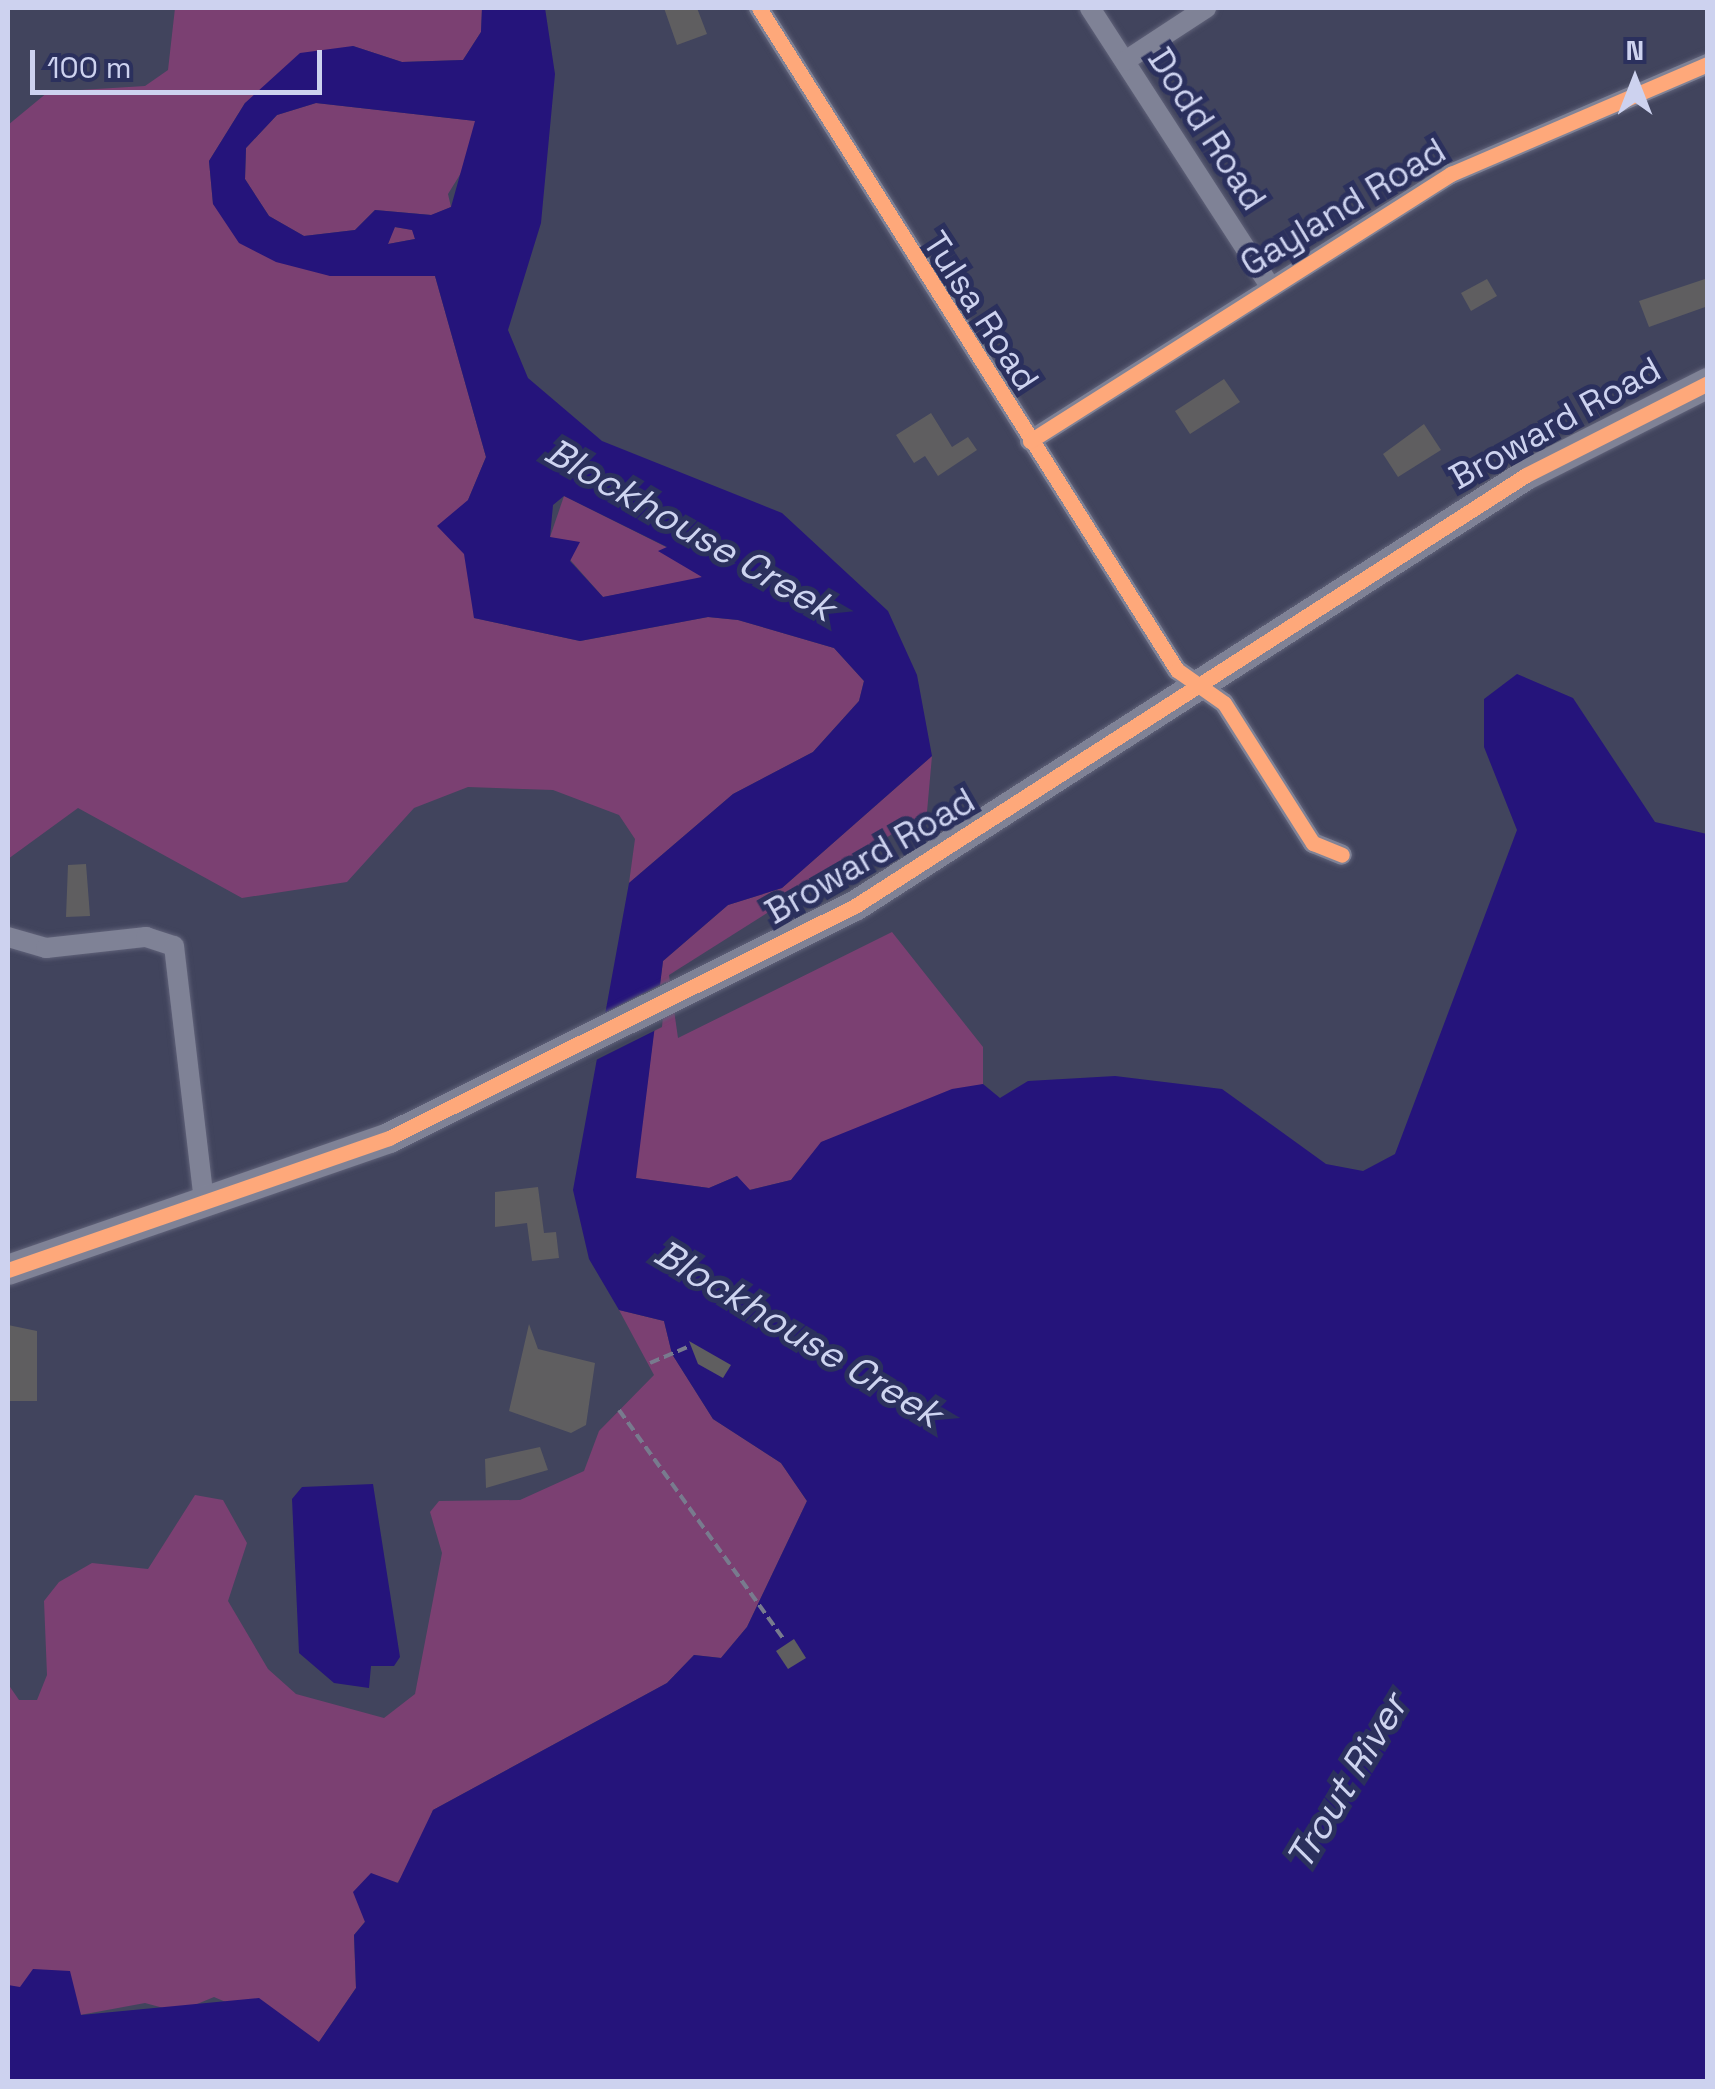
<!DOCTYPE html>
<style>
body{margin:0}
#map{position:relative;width:1715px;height:2089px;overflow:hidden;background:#41445d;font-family:"Space Grotesk",sans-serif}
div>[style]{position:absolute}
.green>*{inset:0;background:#7b4072}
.water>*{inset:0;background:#25147b}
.pier>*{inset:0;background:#41445d}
.building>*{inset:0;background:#5f5e60}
.path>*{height:4px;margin-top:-2px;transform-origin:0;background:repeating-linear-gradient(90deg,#787b8e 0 10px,transparent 0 15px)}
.roads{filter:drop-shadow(0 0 2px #606279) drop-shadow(0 0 2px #606279)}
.street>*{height:20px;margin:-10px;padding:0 10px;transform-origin:10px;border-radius:10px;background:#7f8296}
.secondary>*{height:30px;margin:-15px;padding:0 15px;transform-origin:15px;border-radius:15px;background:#7f8296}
.cycleway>*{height:15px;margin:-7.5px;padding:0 7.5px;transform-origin:7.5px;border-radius:7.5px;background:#fea87a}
span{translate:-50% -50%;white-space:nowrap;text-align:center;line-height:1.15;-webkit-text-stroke:10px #2b305d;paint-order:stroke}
.street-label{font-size:35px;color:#cdd2ef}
.water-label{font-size:38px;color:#ced4f0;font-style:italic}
.frame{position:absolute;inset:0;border:10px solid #cdd2ef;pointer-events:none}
.north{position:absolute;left:1585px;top:30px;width:100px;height:100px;-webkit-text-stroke:8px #2b305d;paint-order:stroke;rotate:0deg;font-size:28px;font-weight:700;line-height:40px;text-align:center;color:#cdd2ef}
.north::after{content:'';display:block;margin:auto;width:35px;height:45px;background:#cdd2ef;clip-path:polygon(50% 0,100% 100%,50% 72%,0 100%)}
.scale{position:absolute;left:30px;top:50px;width:292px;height:45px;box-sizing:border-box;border:5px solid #cdd2ef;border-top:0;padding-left:12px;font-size:30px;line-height:35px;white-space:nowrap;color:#cdd2ef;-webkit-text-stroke:8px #2b305d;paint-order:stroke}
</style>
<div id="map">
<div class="green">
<div style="clip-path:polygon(175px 8px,482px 8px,481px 32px,463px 60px,402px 62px,353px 46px,245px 103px,209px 161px,213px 204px,330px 276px,435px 276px,486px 457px,468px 500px,474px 618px,580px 641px,708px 617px,738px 620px,834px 648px,864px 681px,859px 701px,813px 752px,733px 794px,629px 883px,635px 839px,619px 815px,553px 790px,468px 787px,414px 808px,347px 882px,242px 898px,78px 808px,8px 859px,8px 125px,48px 92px,145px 86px,168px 70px)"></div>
<div style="clip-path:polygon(316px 103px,476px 121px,469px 160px,448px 194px,451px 207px,432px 215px,375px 210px,355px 230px,304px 236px,269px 216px,245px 179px,246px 148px,277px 115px)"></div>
<div style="clip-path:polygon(394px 227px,413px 230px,415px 239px,388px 244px)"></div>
<div style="clip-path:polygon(564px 496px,668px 548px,703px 578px,603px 597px,550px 537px)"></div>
<div style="clip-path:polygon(932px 756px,927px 812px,669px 975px,678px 1038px,892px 932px,983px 1047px,983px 1084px,822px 1142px,791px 1180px,749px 1190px,737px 1176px,709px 1188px,635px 1178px,663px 961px,728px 905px,782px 888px)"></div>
<div style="clip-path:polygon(619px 1310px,664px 1321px,672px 1354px,713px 1419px,781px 1463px,807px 1501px,747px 1627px,721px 1658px,694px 1655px,667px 1683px,433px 1810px,411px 1866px,354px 1935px,356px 1988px,319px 2042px,214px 1997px,178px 2012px,145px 2003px,80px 2015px,8px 1985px,8px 1684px,19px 1700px,37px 1700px,47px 1675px,44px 1601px,59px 1582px,92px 1563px,148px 1569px,195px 1495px,223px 1500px,247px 1543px,228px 1601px,268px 1669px,296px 1694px,384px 1718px,415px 1694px,442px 1553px,430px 1512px,439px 1501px,520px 1500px,584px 1471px,599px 1431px,654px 1375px)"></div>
</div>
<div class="water">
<div style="clip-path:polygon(evenodd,482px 8px,545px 8px,555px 74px,541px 223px,508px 330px,528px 378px,602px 441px,782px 513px,888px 611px,917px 675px,932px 756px,782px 888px,728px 905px,663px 961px,636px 1178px,709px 1188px,737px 1176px,750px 1190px,791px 1180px,821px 1142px,952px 1089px,983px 1084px,1000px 1098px,1028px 1081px,1115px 1076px,1222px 1089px,1326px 1164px,1363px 1171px,1395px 1154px,1517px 830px,1484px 747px,1484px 699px,1517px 674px,1573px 698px,1655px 822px,1707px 834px,1707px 2081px,8px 2081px,8px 1985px,20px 1987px,33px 1969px,70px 1971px,81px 2015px,259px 1998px,319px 2042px,356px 1988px,354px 1935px,365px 1922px,353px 1892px,371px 1873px,398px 1883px,433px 1810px,667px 1683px,694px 1655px,721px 1658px,747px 1627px,807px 1501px,781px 1463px,713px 1419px,672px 1354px,664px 1321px,619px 1310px,589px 1259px,573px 1190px,629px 883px,733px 794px,813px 752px,859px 701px,864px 681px,834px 648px,738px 620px,708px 617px,580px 641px,474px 618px,464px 554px,437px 526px,468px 500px,486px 457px,435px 276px,330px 276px,276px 262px,239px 243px,213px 204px,209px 161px,245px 103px,300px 53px,353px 46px,402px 62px,463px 60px,481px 32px,482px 8px,316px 103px,475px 121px,451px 207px,431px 215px,375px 210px,355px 230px,304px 236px,269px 216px,245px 179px,246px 148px,277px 115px,316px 103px,482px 8px,395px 227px,412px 230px,415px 239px,388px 244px,395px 227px,482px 8px,564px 496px,667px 547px,658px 551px,702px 577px,603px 597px,570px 561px,580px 542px,550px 537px,553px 505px,564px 496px)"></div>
<div style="clip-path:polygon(373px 1484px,400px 1657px,394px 1666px,371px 1666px,369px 1688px,334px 1683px,299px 1653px,292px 1499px,302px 1487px)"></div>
</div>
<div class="pier">
<div style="clip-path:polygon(666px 982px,662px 1027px,586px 1065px,596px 1017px)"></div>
</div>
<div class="building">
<div style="clip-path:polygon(664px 8px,697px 8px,707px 34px,677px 45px)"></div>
<div style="clip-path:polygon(1708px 278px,1708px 306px,1649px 327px,1639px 301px)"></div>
<div style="clip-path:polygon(1487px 279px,1497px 296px,1471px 311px,1461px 293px)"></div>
<div style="clip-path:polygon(1224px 379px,1240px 402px,1190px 434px,1175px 411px)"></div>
<div style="clip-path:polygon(931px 413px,952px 447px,968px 437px,977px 450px,938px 476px,925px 456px,914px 463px,896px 435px)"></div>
<div style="clip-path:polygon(1424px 424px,1441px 450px,1398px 477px,1383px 454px)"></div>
<div style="clip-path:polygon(86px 864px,90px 916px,66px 917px,68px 865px)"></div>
<div style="clip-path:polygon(538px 1187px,544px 1233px,556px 1232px,559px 1258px,532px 1261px,527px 1223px,495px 1227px,495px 1192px)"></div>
<div style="clip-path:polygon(529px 1324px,538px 1349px,595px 1363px,586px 1425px,571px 1433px,509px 1411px)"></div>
<div style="clip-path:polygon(8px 1325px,37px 1331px,37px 1401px,8px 1401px)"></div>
<div style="clip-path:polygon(689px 1341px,731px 1365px,723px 1378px,698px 1364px)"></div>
<div style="clip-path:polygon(540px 1447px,548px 1470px,486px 1488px,485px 1459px)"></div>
<div style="clip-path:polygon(794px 1639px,806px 1658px,788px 1669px,776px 1651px)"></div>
</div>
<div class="path">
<div style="left:650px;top:1363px;width:43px;rotate:-23deg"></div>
<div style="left:619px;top:1410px;width:283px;rotate:54.3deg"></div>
</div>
<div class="roads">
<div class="street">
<div style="left:759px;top:8px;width:783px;rotate:57.73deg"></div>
<div style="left:1177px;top:670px;width:57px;rotate:35.1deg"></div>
<div style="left:1224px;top:703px;width:166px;rotate:57.6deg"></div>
<div style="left:1313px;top:843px;width:31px;rotate:22deg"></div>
<div style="left:1090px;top:8px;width:331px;rotate:57.1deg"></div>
<div style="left:1125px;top:61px;width:97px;rotate:-33.2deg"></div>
<div style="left:1030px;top:441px;width:499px;rotate:-32.4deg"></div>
<div style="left:1451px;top:174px;width:280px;rotate:-23.2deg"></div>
<div style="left:8px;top:937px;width:40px;rotate:16deg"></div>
<div style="left:46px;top:948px;width:101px;rotate:-6.3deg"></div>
<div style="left:146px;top:937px;width:29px;rotate:18deg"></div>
<div style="left:174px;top:946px;width:258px;rotate:83.3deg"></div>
</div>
<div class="secondary">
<div style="left:8px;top:1270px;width:403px;rotate:-19.1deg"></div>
<div style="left:389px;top:1138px;width:521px;rotate:-26.47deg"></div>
<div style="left:855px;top:906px;width:797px;rotate:-32.71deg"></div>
<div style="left:1526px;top:475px;width:204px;rotate:-26.8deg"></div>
</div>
</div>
<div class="cycleway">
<div style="left:759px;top:8px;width:783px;rotate:57.73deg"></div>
<div style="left:1177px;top:670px;width:57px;rotate:35.1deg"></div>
<div style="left:1224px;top:703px;width:166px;rotate:57.6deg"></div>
<div style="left:1313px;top:843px;width:31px;rotate:22deg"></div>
<div style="left:1030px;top:441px;width:499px;rotate:-32.4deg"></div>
<div style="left:1451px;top:174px;width:280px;rotate:-23.2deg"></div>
<div style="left:8px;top:1270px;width:403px;rotate:-19.1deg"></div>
<div style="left:389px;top:1138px;width:521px;rotate:-26.47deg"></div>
<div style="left:855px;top:906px;width:797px;rotate:-32.71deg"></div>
<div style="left:1526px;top:475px;width:204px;rotate:-26.8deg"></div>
</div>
<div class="street-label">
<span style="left:1207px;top:129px;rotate:57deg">Dodd Road</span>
<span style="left:1343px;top:207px;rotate:-31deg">Gayland Road</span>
<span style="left:981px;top:311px;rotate:57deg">Tulsa Road</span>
<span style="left:1555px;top:423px;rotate:-29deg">Broward Road</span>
<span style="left:870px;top:856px;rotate:-30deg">Broward Road</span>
</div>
<div class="water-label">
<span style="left:690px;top:530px;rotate:30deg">Blockhouse Creek</span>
<span style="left:798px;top:1334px;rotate:31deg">Blockhouse Creek</span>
<span style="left:1347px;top:1782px;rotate:-59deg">Trout River</span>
</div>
<div class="frame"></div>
<div class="north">N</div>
<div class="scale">100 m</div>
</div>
